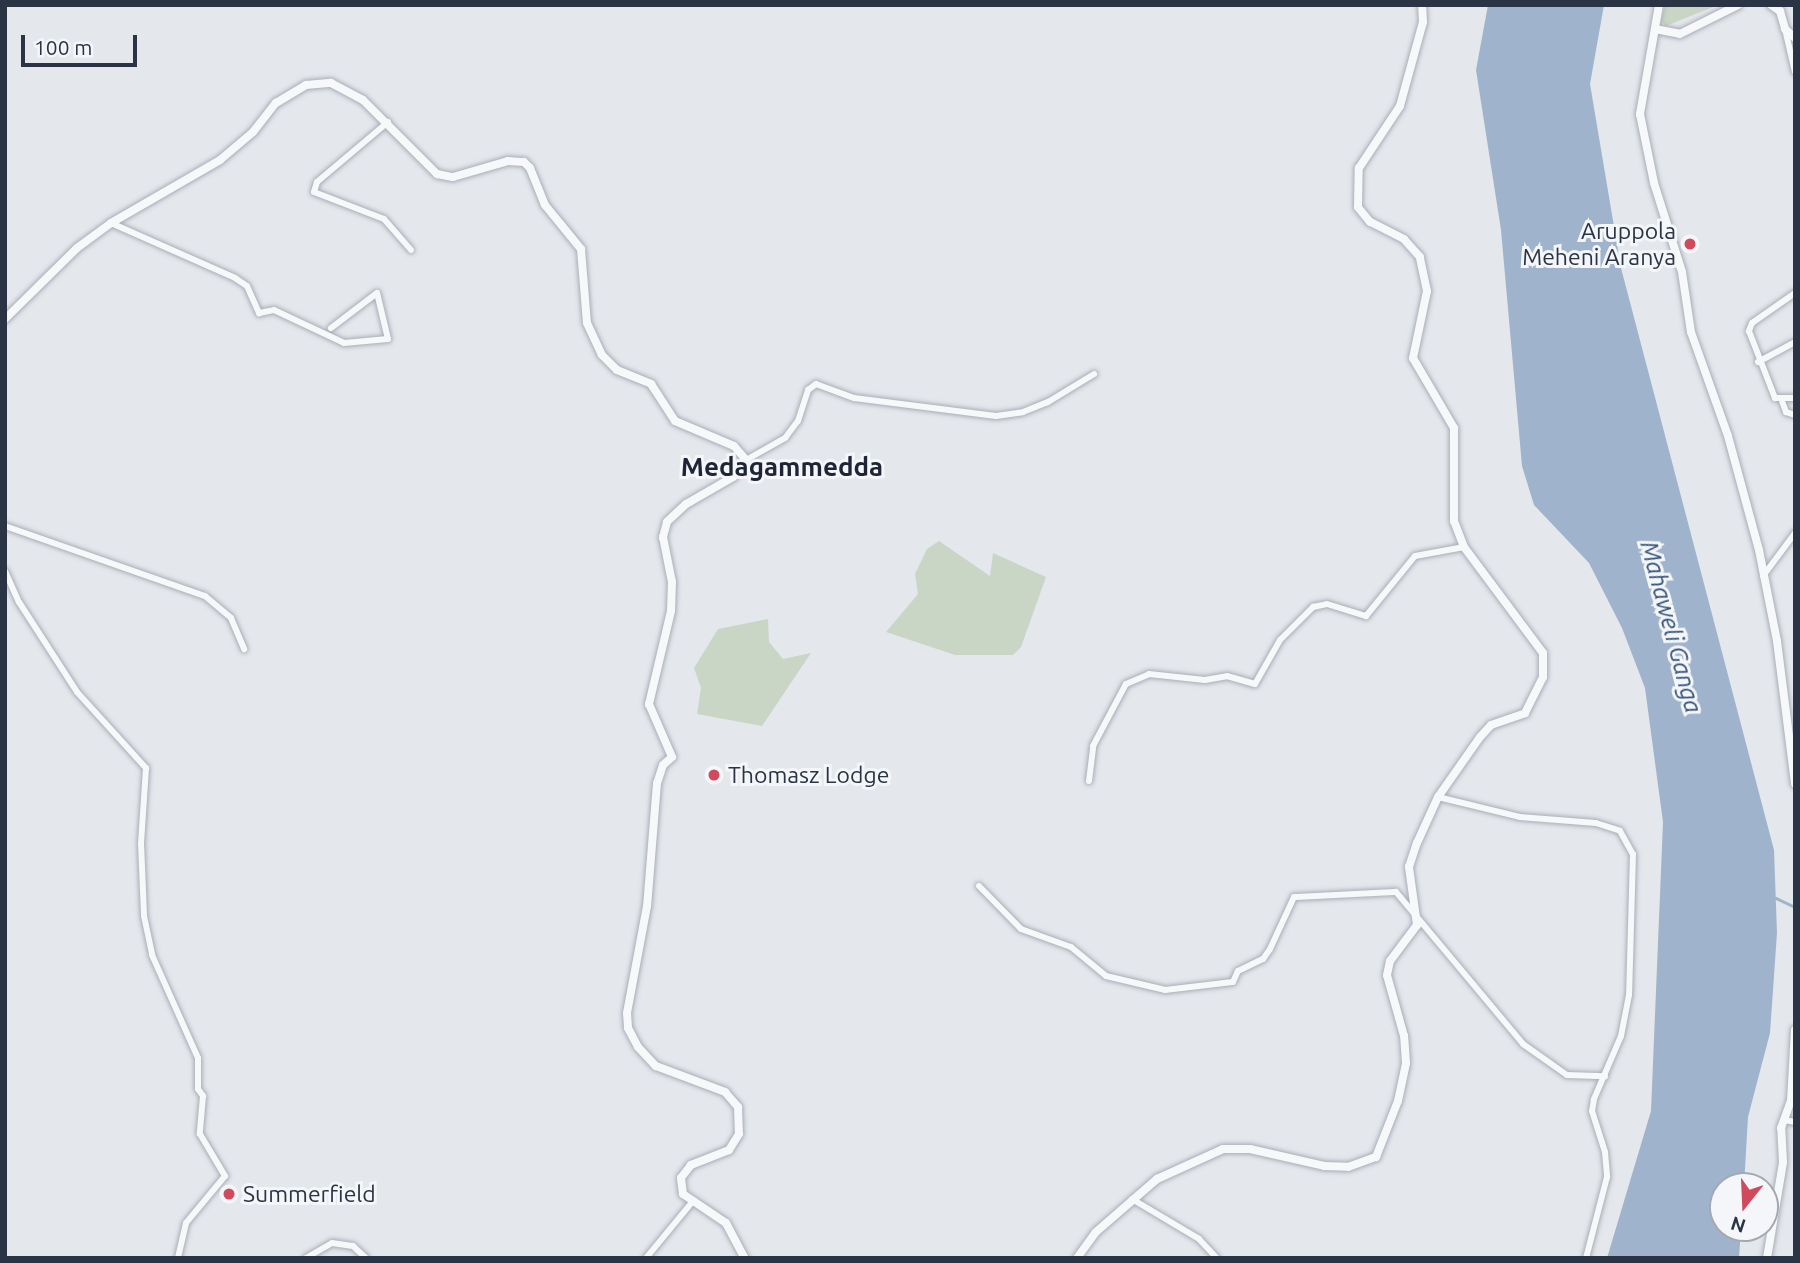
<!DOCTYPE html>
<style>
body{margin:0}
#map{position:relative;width:1800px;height:1263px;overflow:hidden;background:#e4e7ec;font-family:Ubuntu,sans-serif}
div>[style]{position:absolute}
.green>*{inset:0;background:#c9d6c5}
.water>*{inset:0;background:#9fb4cc}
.stream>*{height:2.5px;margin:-1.25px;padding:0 1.25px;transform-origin:1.25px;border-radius:1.25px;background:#9fb4cc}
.roads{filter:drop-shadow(0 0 2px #a9aeb7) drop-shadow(0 0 2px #a9aeb7)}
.minor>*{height:6px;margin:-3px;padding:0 3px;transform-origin:3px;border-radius:3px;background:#f7f8fa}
.tertiary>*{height:8px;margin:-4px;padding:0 4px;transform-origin:4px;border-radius:4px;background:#f7f8fa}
.dots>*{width:19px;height:19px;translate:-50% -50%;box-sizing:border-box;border:4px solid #f4f6f9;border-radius:50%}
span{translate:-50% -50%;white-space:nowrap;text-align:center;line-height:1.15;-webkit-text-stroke:6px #f4f6f9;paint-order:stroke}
.poi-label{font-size:23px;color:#2b3445}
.right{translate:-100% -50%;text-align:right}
.left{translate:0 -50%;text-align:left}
.water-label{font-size:24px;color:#34527a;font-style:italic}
.quarter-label{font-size:26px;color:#1d2536;font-weight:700}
.frame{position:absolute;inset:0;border:7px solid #2b3445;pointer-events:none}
.north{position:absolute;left:1709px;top:1172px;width:70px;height:70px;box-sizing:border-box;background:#f4f6f9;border:2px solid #a4a8b1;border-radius:50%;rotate:198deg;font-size:19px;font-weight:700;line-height:28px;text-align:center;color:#2b3445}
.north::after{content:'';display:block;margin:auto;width:24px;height:32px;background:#d1495b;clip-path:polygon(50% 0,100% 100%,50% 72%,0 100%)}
.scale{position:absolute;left:21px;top:35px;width:116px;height:32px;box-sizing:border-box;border:4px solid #2b3445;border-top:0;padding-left:9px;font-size:21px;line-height:24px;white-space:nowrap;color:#2b3445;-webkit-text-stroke:5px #f4f6f9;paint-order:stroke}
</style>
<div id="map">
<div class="green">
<div style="clip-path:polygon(1665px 5px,1718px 5px,1666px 26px,1661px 21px)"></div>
<div style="clip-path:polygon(939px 541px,990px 576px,993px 553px,1046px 577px,1021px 647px,1013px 655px,955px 655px,886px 632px,918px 594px,915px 574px,927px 549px)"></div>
<div style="clip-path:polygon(768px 619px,769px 642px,783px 659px,811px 653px,762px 726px,697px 714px,701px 688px,694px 668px,718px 629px)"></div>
</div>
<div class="water">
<div style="clip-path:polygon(1488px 5px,1604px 5px,1590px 84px,1621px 268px,1774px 850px,1777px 933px,1770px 1033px,1748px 1117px,1744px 1186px,1723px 1186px,1723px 1228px,1741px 1228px,1739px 1258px,1607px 1258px,1651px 1111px,1663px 822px,1645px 688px,1622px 628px,1589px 563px,1534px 505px,1522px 466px,1501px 230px,1476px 70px)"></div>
</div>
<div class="stream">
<div style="left:1776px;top:898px;width:21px;rotate:25deg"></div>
</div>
<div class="roads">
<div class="minor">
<div style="left:1785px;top:29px;width:44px;rotate:76.9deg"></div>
<div style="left:388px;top:122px;width:93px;rotate:139.8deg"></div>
<div style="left:317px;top:182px;width:10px;rotate:107deg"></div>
<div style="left:314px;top:192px;width:75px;rotate:21.1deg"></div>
<div style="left:384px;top:219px;width:41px;rotate:48.9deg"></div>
<div style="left:111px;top:223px;width:136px;rotate:23.9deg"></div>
<div style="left:235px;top:278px;width:14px;rotate:34deg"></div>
<div style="left:247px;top:286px;width:30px;rotate:66deg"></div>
<div style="left:259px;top:313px;width:15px;rotate:-11deg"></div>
<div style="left:274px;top:310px;width:77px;rotate:25.2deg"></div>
<div style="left:344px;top:343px;width:44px;rotate:-5.2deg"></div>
<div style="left:388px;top:339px;width:47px;rotate:-103.4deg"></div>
<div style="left:377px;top:293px;width:58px;rotate:142.7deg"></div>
<div style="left:1795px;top:293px;width:52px;rotate:145.1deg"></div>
<div style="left:1752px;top:323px;width:9px;rotate:111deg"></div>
<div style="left:1749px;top:331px;width:72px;rotate:68.8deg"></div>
<div style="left:1775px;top:398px;width:20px"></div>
<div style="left:1758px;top:362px;width:42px;rotate:-28.4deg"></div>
<div style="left:1782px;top:401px;width:12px;rotate:70deg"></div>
<div style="left:1786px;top:412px;width:9px;rotate:18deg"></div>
<div style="left:746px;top:460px;width:45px;rotate:-29.4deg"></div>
<div style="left:785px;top:438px;width:21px;rotate:-53deg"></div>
<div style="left:798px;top:421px;width:33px;rotate:-72deg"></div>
<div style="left:808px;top:390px;width:10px;rotate:-37deg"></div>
<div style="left:816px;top:384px;width:40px;rotate:20.2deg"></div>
<div style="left:854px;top:398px;width:143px;rotate:7.2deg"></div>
<div style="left:996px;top:416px;width:27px;rotate:-8deg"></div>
<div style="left:1023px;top:412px;width:27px;rotate:-22deg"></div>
<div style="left:1048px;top:402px;width:54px;rotate:-31.3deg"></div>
<div style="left:5px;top:526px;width:212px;rotate:19.3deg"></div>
<div style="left:205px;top:596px;width:34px;rotate:40deg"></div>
<div style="left:231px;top:618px;width:34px;rotate:67deg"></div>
<div style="left:5px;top:571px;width:34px;rotate:66deg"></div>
<div style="left:19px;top:602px;width:107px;rotate:57.2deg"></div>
<div style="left:77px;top:692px;width:103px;rotate:47.8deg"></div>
<div style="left:146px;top:768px;width:75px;rotate:93.8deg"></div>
<div style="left:141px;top:843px;width:73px;rotate:87.6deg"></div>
<div style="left:144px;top:916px;width:40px;rotate:78deg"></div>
<div style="left:152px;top:955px;width:113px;rotate:65.9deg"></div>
<div style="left:198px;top:1058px;width:31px;rotate:90deg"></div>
<div style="left:198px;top:1089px;width:9px;rotate:54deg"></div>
<div style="left:203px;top:1096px;width:38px;rotate:95deg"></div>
<div style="left:200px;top:1134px;width:49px;rotate:59.2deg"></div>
<div style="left:225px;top:1176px;width:61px;rotate:129.7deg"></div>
<div style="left:186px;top:1223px;width:36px;rotate:103deg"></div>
<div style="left:1763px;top:576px;width:54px;rotate:-53.3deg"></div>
<div style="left:1089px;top:781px;width:35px;rotate:-83deg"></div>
<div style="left:1093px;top:746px;width:70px;rotate:-62deg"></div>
<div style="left:1126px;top:684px;width:25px;rotate:-23deg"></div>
<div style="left:1149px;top:674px;width:56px;rotate:6.1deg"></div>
<div style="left:1205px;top:680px;width:22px;rotate:-10deg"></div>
<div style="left:1227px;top:676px;width:29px;rotate:16deg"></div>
<div style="left:1255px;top:684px;width:51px;rotate:-60.4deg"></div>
<div style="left:1280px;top:640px;width:47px;rotate:-45deg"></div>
<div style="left:1313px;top:607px;width:14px;rotate:-12deg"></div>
<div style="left:1327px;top:604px;width:41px;rotate:17.1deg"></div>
<div style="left:1366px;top:616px;width:77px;rotate:-50.8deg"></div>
<div style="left:1415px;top:556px;width:50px;rotate:-10.4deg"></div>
<div style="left:1438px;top:797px;width:84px;rotate:13.7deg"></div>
<div style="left:1520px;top:817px;width:76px;rotate:4.5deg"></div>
<div style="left:1596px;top:823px;width:25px;rotate:18deg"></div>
<div style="left:1620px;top:831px;width:26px;rotate:61deg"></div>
<div style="left:1633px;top:854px;width:141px;rotate:91.6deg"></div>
<div style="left:1629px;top:995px;width:42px;rotate:101deg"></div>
<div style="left:1621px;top:1036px;width:69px;rotate:113.2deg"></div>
<div style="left:1594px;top:1099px;width:12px;rotate:99deg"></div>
<div style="left:1592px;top:1111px;width:43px;rotate:72.4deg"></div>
<div style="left:1605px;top:1152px;width:25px;rotate:85deg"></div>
<div style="left:1607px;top:1177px;width:84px;rotate:104.5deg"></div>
<div style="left:979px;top:886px;width:60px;rotate:45.7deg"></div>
<div style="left:1021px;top:929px;width:53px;rotate:19.8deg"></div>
<div style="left:1071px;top:947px;width:45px;rotate:39.6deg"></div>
<div style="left:1106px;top:976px;width:61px;rotate:13.3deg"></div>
<div style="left:1165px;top:990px;width:68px;rotate:-6.7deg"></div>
<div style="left:1233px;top:982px;width:12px;rotate:-66deg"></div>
<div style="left:1238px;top:971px;width:28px;rotate:-26deg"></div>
<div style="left:1263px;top:959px;width:12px;rotate:-55deg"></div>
<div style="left:1270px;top:949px;width:57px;rotate:-65.2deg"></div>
<div style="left:1294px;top:897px;width:102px;rotate:-2.8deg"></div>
<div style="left:1396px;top:892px;width:198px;rotate:50.1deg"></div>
<div style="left:1523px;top:1044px;width:54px;rotate:35.2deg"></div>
<div style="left:1567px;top:1075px;width:38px;rotate:2deg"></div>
<div style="left:1784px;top:1120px;width:11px;rotate:10deg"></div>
<div style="left:1132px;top:1199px;width:78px;rotate:30.8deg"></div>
<div style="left:1199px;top:1239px;width:26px;rotate:47deg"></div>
<div style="left:306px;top:1258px;width:30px;rotate:-30deg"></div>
<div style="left:332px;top:1243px;width:21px;rotate:8deg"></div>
<div style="left:353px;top:1246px;width:18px;rotate:43deg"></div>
<div style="left:646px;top:1258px;width:74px;rotate:-50.5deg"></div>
</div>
<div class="tertiary">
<div style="left:1659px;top:5px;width:111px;rotate:99.9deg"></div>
<div style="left:1640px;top:114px;width:70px;rotate:78.5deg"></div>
<div style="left:1654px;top:183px;width:93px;rotate:72.5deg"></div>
<div style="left:1682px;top:272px;width:61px;rotate:81.5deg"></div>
<div style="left:1691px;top:332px;width:110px;rotate:70.4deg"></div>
<div style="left:1728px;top:436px;width:118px;rotate:74.8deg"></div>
<div style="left:1759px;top:550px;width:93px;rotate:78.8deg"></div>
<div style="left:1777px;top:641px;width:144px;rotate:82.8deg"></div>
<div style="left:1771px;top:5px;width:11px;rotate:34deg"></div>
<div style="left:1780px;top:11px;width:19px;rotate:74deg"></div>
<div style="left:1785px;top:29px;width:13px;rotate:42deg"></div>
<div style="left:1655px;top:29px;width:25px;rotate:11deg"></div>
<div style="left:1680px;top:34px;width:65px;rotate:-26.6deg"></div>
<div style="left:5px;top:319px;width:101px;rotate:-44.6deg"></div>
<div style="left:77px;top:248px;width:42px;rotate:-36.3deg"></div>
<div style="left:111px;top:223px;width:126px;rotate:-30deg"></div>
<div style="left:220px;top:160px;width:43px;rotate:-40.3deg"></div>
<div style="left:253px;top:132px;width:37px;rotate:-52deg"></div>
<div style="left:276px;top:103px;width:35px;rotate:-31deg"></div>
<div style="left:306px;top:85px;width:25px;rotate:-5deg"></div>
<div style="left:331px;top:83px;width:36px;rotate:28deg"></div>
<div style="left:363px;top:100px;width:105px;rotate:45deg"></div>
<div style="left:437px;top:174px;width:16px;rotate:11deg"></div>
<div style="left:453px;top:177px;width:57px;rotate:-16.2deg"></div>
<div style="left:508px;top:161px;width:16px;rotate:4deg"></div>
<div style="left:524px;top:162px;width:8px;rotate:45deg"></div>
<div style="left:530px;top:168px;width:40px;rotate:68deg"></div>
<div style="left:545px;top:205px;width:57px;rotate:50.7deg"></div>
<div style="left:581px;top:249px;width:74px;rotate:85.4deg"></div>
<div style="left:587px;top:323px;width:35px;rotate:65deg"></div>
<div style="left:602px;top:355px;width:21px;rotate:45deg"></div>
<div style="left:617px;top:370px;width:37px;rotate:22deg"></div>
<div style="left:651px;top:384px;width:44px;rotate:57deg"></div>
<div style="left:675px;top:421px;width:64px;rotate:23deg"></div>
<div style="left:734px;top:446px;width:18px;rotate:49deg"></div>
<div style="left:746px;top:460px;width:21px;rotate:127deg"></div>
<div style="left:733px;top:477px;width:54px;rotate:150.1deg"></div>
<div style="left:686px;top:504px;width:26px;rotate:137deg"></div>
<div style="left:667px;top:522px;width:16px;rotate:105deg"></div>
<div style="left:663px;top:537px;width:46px;rotate:78.7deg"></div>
<div style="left:672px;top:582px;width:29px;rotate:92deg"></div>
<div style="left:671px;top:611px;width:96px;rotate:103.3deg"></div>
<div style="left:649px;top:704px;width:58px;rotate:66.5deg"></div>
<div style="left:672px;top:757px;width:12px;rotate:138deg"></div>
<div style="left:663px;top:765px;width:19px;rotate:108deg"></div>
<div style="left:657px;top:783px;width:123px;rotate:94.6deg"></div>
<div style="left:647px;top:906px;width:109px;rotate:100.6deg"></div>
<div style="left:627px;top:1013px;width:15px;rotate:86deg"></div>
<div style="left:628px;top:1028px;width:21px;rotate:62deg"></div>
<div style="left:638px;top:1047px;width:26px;rotate:47deg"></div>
<div style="left:656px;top:1066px;width:74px;rotate:20.6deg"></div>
<div style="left:725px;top:1092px;width:20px;rotate:49deg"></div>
<div style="left:738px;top:1107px;width:27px;rotate:88deg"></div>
<div style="left:739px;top:1134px;width:19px;rotate:122deg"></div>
<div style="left:729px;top:1150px;width:41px;rotate:158.5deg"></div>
<div style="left:691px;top:1165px;width:16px;rotate:128deg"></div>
<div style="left:681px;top:1178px;width:16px;rotate:83deg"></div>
<div style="left:683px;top:1194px;width:52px;rotate:34deg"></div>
<div style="left:726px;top:1223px;width:40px;rotate:62deg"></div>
<div style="left:1077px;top:1258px;width:32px;rotate:-54deg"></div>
<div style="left:1096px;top:1232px;width:81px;rotate:-41deg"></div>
<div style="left:1157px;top:1179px;width:72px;rotate:-24.4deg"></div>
<div style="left:1223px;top:1149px;width:27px"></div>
<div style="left:1250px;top:1149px;width:76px;rotate:12.9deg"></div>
<div style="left:1324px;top:1166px;width:24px;rotate:2deg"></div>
<div style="left:1348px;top:1167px;width:30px;rotate:-20deg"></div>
<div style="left:1376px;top:1157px;width:60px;rotate:-68.6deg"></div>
<div style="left:1398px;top:1101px;width:39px;rotate:-78deg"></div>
<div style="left:1406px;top:1063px;width:27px;rotate:-94deg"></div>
<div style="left:1404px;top:1036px;width:63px;rotate:-105.6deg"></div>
<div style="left:1387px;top:975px;width:14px;rotate:-78deg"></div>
<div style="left:1390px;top:961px;width:45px;rotate:-53.1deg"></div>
<div style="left:1417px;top:925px;width:59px;rotate:-97.9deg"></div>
<div style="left:1409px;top:867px;width:25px;rotate:-72deg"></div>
<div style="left:1417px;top:843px;width:51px;rotate:-65.5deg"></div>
<div style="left:1438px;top:797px;width:73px;rotate:-55deg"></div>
<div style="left:1480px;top:737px;width:16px;rotate:-47deg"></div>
<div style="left:1491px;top:725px;width:36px;rotate:-19deg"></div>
<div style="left:1525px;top:713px;width:40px;rotate:-63.4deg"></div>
<div style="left:1543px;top:677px;width:24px;rotate:-90deg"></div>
<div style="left:1543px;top:653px;width:132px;rotate:-126.7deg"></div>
<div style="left:1464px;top:547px;width:28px;rotate:-111deg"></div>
<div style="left:1454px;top:521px;width:93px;rotate:-90deg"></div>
<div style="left:1454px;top:428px;width:81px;rotate:-120.4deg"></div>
<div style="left:1413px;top:358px;width:68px;rotate:-78.2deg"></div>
<div style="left:1427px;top:291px;width:35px;rotate:-102deg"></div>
<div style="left:1420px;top:257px;width:24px;rotate:-132deg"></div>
<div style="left:1404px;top:239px;width:38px;rotate:-153deg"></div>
<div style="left:1370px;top:222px;width:19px;rotate:-129deg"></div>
<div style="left:1358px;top:207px;width:39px;rotate:-89deg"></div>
<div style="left:1359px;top:168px;width:74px;rotate:-56.5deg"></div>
<div style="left:1400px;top:106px;width:87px;rotate:-74.7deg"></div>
<div style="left:1423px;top:22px;width:17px;rotate:-93deg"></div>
<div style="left:1767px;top:1258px;width:97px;rotate:-80.5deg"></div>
<div style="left:1783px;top:1162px;width:34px;rotate:-93deg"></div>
<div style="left:1781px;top:1128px;width:29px;rotate:-70deg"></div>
<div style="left:1791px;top:1101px;width:71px;rotate:-86.8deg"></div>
</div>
</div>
<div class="dots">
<div style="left:1690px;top:244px;background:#d1495b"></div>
<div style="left:714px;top:775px;background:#d1495b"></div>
<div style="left:229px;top:1194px;background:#d1495b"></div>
</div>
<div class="poi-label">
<span class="right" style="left:1676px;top:244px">Aruppola<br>Meheni Aranya</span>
<span class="left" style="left:728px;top:775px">Thomasz Lodge</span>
<span class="left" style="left:243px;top:1194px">Summerfield</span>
</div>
<div class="water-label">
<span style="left:1671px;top:627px;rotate:75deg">Mahaweli Ganga</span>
</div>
<div class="quarter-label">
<span style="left:782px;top:467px">Medagammedda</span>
</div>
<div class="frame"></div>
<div class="north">N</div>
<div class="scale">100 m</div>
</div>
